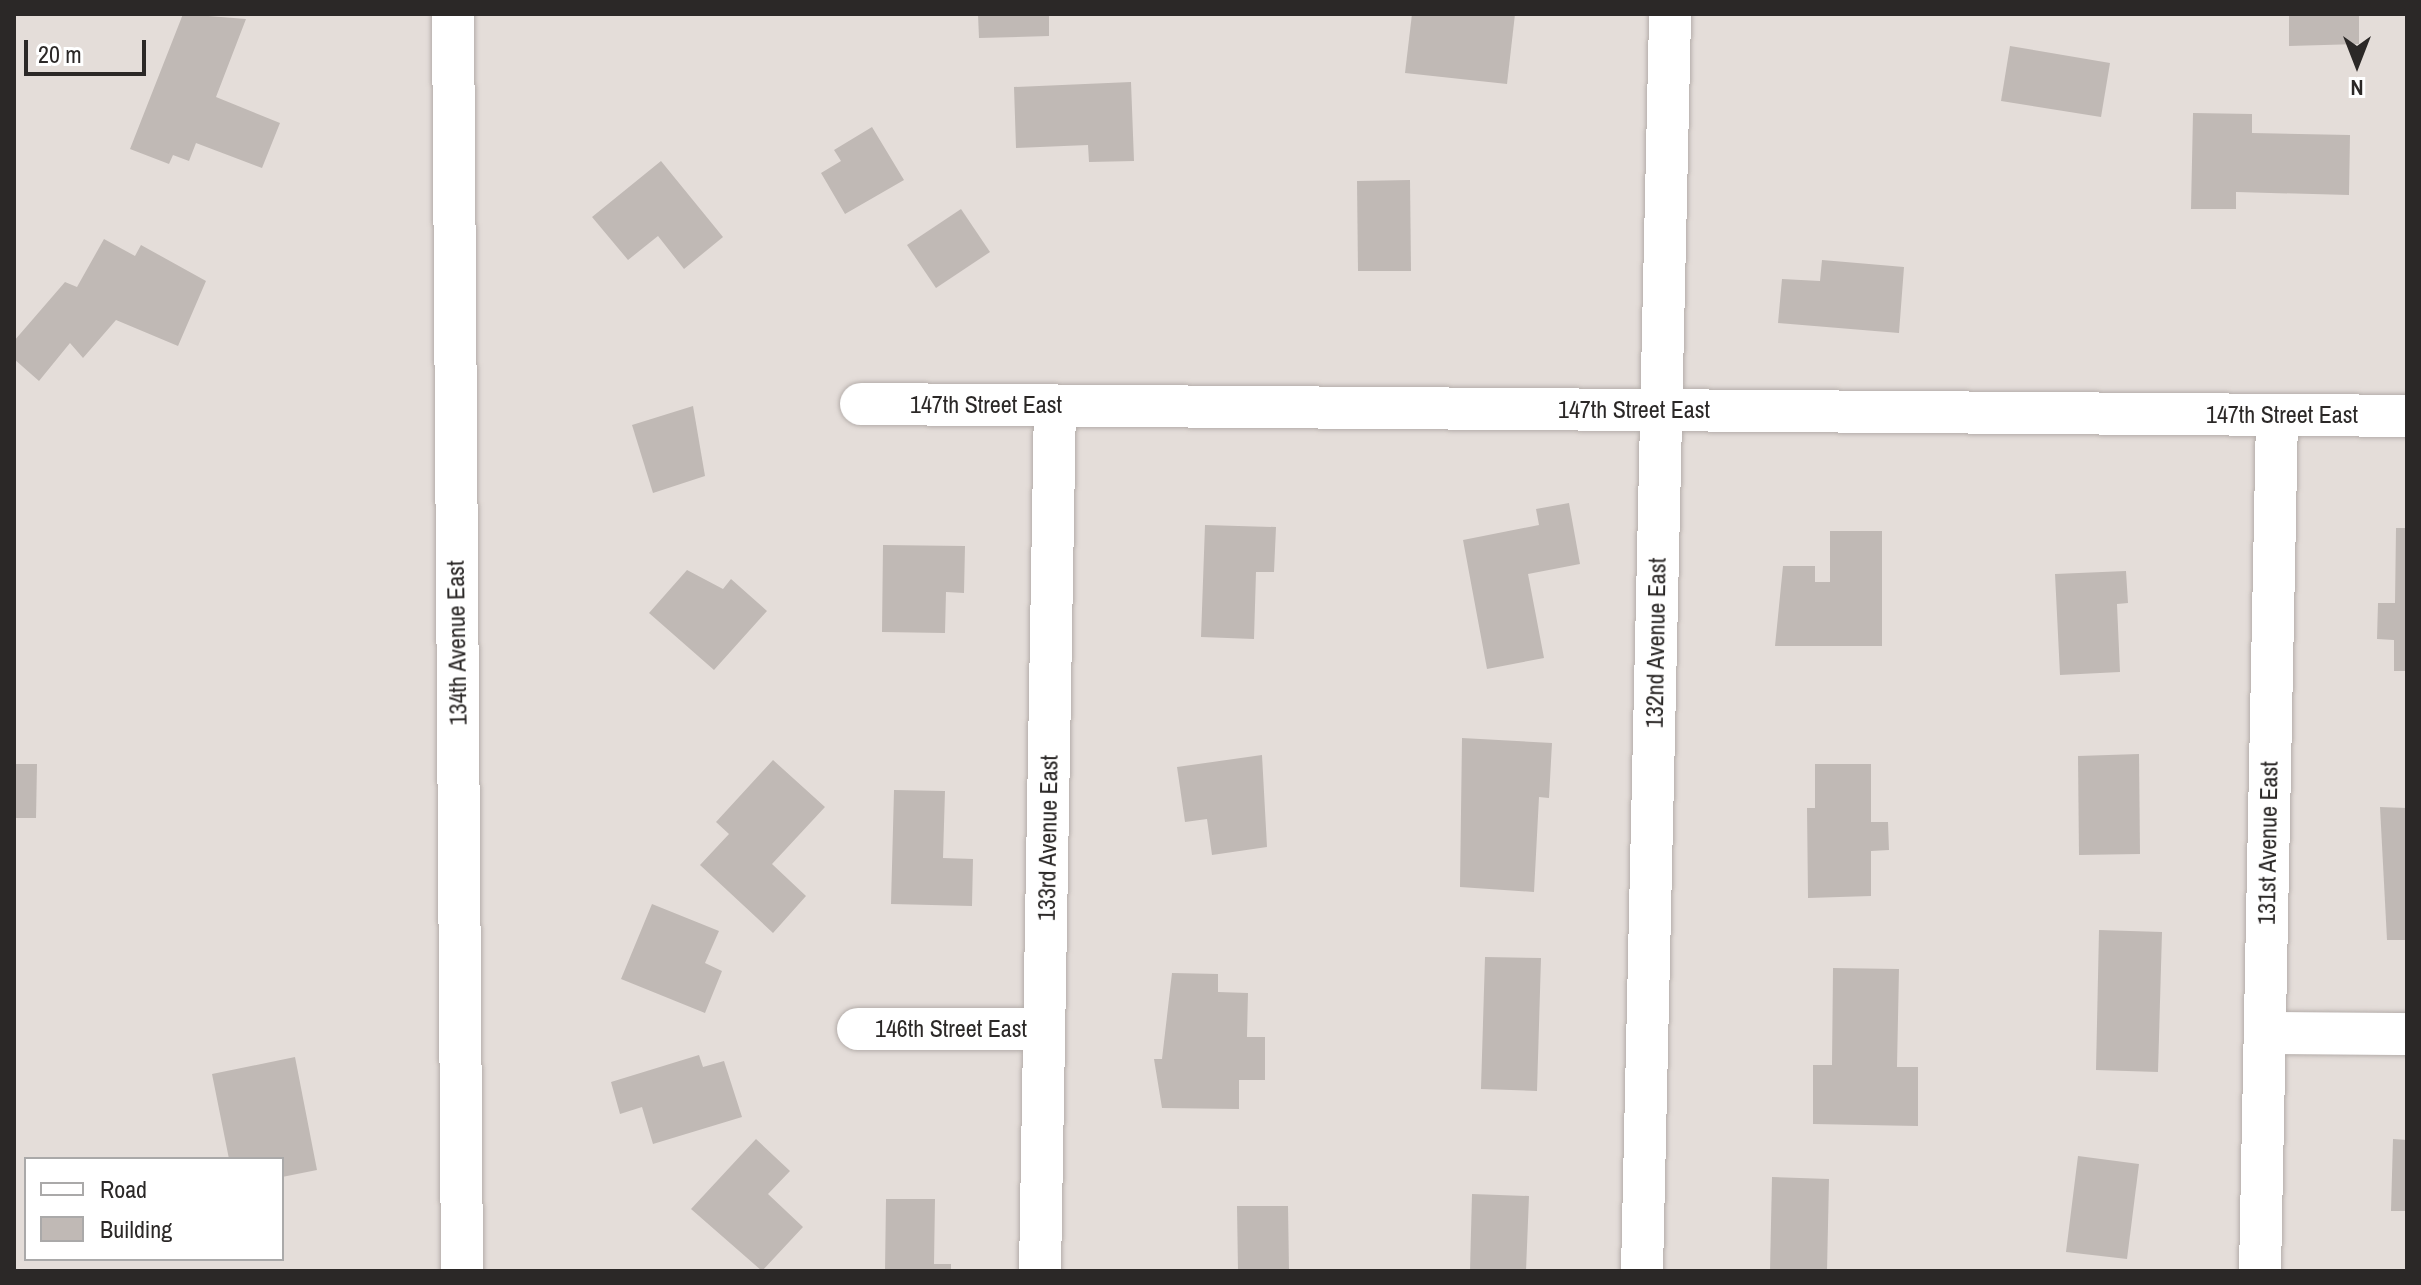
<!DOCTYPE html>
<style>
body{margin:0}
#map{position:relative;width:2421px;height:1285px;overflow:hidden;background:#e4ddd9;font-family:"Archivo Narrow",sans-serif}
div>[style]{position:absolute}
.building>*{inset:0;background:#c0b9b5}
.roads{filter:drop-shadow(0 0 2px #b4adaa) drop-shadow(0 0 2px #b4adaa)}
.street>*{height:42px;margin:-21px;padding:0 21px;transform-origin:21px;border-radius:21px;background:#fff}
span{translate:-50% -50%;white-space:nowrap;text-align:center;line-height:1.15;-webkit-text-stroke:6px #fff;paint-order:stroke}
.street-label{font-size:24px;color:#2b2827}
.frame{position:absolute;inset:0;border:16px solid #2b2827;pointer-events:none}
.legend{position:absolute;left:24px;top:1157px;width:260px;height:104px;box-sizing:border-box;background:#fff;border:2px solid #aaa9a9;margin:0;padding:10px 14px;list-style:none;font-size:24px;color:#2b2827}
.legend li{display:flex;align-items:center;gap:16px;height:40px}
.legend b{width:40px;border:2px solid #aaa9a9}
.north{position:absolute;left:2317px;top:24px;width:80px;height:80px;-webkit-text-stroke:6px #fff;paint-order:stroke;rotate:180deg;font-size:22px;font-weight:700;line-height:32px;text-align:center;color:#2b2827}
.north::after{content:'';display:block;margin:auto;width:28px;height:36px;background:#2b2827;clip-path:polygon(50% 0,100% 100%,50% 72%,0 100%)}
.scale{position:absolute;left:24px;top:40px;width:122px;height:36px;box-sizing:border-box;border:4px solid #2b2827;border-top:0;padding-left:10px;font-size:24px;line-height:28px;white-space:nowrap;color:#2b2827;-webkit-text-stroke:6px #fff;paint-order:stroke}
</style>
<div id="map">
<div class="building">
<div style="clip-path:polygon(183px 14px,246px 19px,216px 97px,280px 123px,262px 168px,196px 143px,189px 161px,173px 155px,169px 164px,130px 149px)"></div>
<div style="clip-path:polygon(978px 14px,1049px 14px,1049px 36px,979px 38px)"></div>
<div style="clip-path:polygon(1412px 14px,1515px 14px,1507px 84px,1405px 73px)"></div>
<div style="clip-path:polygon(2289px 14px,2359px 14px,2359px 44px,2289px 46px)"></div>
<div style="clip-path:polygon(2010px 46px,2110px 63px,2101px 117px,2001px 101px)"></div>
<div style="clip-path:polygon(1131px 82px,1134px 161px,1089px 162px,1088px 145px,1016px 148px,1014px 87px)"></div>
<div style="clip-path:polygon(2193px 113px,2252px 114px,2252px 133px,2350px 135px,2349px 195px,2236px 192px,2236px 209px,2191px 209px)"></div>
<div style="clip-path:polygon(872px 127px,904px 180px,845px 214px,821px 173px,841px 161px,834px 150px)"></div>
<div style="clip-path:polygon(661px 161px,723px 237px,684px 269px,658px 236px,628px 260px,592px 217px)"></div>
<div style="clip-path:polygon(1410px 180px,1411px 271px,1358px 271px,1357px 181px)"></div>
<div style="clip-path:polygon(961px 209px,990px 252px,936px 288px,907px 245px)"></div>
<div style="clip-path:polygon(104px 239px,135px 256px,141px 245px,206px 281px,178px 346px,116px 320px,83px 358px,70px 343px,39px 381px,14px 359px,14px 341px,65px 282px,77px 287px)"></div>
<div style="clip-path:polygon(1822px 260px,1904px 267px,1899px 333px,1778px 323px,1782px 279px,1820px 281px)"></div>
<div style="clip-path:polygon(693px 406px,705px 476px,653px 493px,632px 425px)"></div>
<div style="clip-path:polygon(1569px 503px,1580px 564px,1528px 574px,1544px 658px,1487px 669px,1463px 540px,1539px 525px,1536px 509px)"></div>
<div style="clip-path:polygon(1205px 525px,1276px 527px,1274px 572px,1256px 572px,1254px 639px,1201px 637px)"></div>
<div style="clip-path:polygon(2396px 528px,2407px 528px,2407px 671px,2394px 671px,2394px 640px,2377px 639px,2378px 603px,2395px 603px)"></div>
<div style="clip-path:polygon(1830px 531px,1882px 531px,1882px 646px,1775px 646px,1783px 566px,1815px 566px,1815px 582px,1830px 582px)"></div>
<div style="clip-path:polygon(883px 545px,965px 546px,964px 593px,946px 592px,945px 633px,882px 632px)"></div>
<div style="clip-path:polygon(687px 570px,723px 589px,731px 579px,767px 611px,714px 670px,649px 613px)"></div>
<div style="clip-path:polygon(2126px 571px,2128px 603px,2117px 604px,2120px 672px,2060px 675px,2055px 574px)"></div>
<div style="clip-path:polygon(1462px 738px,1552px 743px,1549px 798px,1539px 797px,1534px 892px,1460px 887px)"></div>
<div style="clip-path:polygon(2139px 754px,2140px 854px,2079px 855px,2078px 756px)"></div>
<div style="clip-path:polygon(1262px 755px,1267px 847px,1212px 855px,1207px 819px,1185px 822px,1177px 767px)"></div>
<div style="clip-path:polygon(773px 760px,825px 807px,772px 864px,806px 896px,773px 933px,700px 865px,729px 834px,716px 822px)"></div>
<div style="clip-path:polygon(14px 764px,37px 764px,36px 818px,14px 818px)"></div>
<div style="clip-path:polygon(1815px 764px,1871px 764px,1871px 822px,1888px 822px,1889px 850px,1871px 851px,1871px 896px,1808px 898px,1807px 808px,1815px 808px)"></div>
<div style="clip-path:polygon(894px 790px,945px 791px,943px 858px,973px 859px,972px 906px,891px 904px)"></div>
<div style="clip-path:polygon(2380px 807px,2407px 808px,2407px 940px,2387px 940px)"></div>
<div style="clip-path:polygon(652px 904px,719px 931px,705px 963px,722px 971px,705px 1013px,621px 979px)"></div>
<div style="clip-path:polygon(2099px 930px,2162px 932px,2158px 1072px,2096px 1070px)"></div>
<div style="clip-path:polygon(1485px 957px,1541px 958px,1537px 1091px,1481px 1089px)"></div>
<div style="clip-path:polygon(1833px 968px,1899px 969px,1897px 1067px,1918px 1067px,1918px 1126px,1813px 1124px,1813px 1065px,1832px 1065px)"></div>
<div style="clip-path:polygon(1172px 973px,1218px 974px,1218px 992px,1248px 993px,1247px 1037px,1265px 1037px,1265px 1080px,1239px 1080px,1239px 1109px,1162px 1108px,1154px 1059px,1162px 1059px)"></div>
<div style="clip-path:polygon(699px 1055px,703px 1067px,724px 1061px,742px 1117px,653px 1144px,642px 1107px,620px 1114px,611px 1082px)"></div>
<div style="clip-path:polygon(295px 1057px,317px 1170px,282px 1177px,282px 1159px,229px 1159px,212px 1074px)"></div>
<div style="clip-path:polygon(756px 1139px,790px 1171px,768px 1194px,803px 1227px,762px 1271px,691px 1209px)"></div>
<div style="clip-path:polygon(2393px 1139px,2407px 1140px,2407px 1211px,2391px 1211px)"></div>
<div style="clip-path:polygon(2078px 1156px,2139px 1164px,2127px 1259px,2066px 1252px)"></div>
<div style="clip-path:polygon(1772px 1177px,1829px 1179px,1827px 1271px,1770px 1271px)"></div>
<div style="clip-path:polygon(1472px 1194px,1529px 1196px,1526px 1271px,1470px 1271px)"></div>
<div style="clip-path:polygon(886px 1199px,935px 1199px,934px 1264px,951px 1264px,951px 1271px,885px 1271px)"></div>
<div style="clip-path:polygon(1237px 1206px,1288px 1206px,1289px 1271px,1238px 1271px)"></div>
</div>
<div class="roads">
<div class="street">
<div style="left:453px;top:14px;width:1257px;rotate:89.59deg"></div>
<div style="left:861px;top:404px;width:1546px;rotate:0.44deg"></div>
<div style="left:858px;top:1029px;width:186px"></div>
<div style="left:2265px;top:1033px;width:142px;rotate:0.4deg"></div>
<div style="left:1040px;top:1271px;width:865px;rotate:-89.01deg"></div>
<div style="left:1642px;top:1271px;width:1257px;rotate:-88.72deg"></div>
<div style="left:2260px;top:1271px;width:856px;rotate:-88.86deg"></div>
</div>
</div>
<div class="street-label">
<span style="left:986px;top:405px">147th Street East</span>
<span style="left:1634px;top:410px">147th Street East</span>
<span style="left:2282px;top:415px">147th Street East</span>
<span style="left:457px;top:643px;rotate:-91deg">134th Avenue East</span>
<span style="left:1656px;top:643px;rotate:-89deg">132nd Avenue East</span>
<span style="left:1048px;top:838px;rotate:-89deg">133rd Avenue East</span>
<span style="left:2268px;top:843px;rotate:-89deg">131st Avenue East</span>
<span style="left:951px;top:1029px">146th Street East</span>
</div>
<div class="frame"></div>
<ul class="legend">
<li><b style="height:10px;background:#fff"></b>Road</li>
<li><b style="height:22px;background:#c0b9b5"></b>Building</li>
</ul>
<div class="north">N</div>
<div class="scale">20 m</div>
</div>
